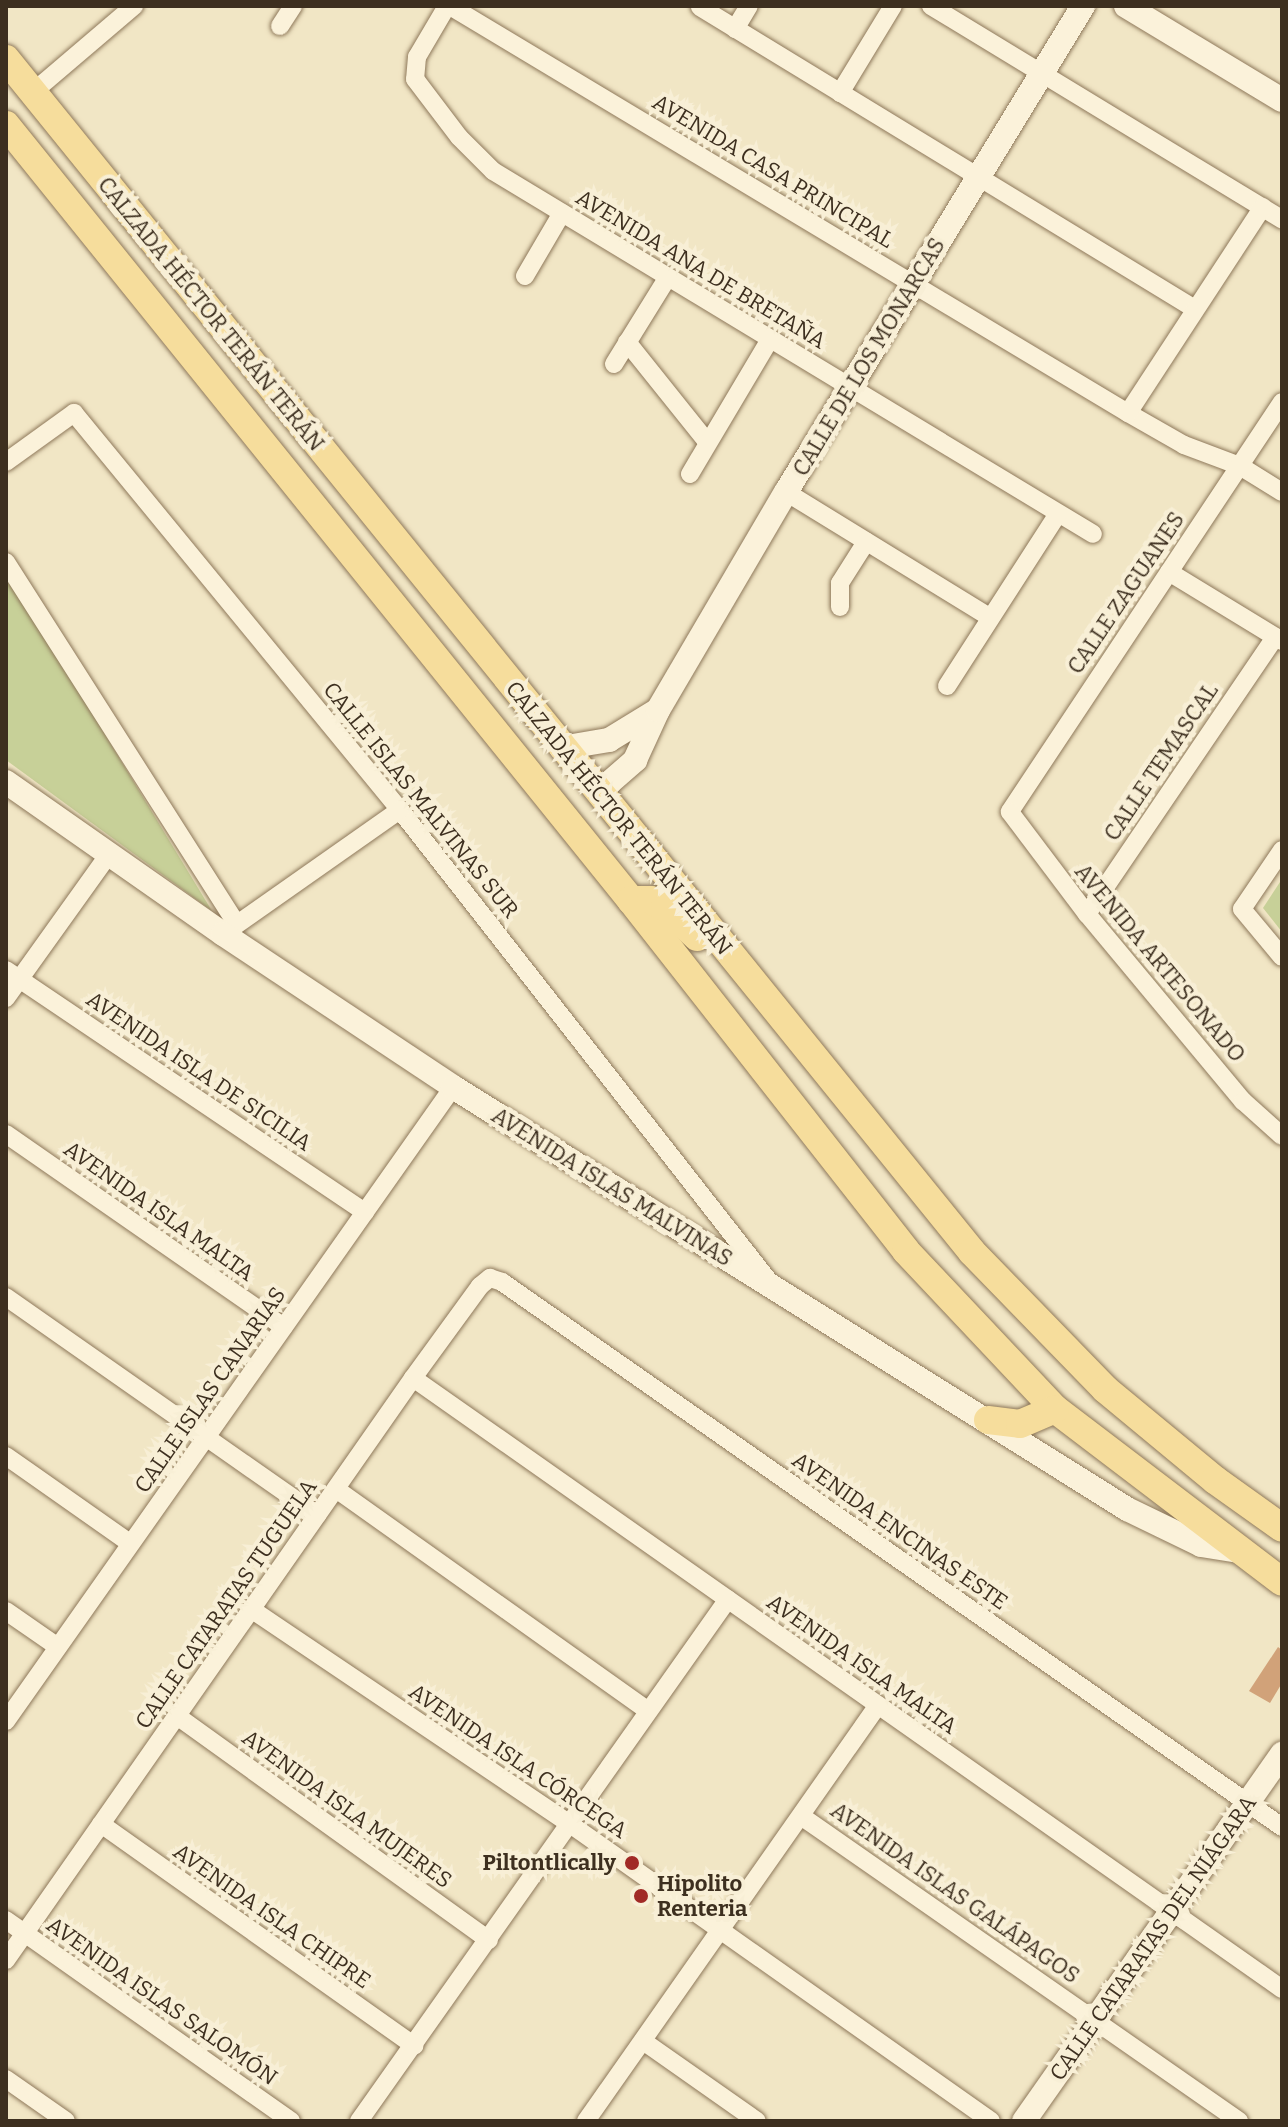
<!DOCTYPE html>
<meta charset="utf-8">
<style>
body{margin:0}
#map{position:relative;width:1288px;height:2127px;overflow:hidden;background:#f1e6c5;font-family:Bitter,serif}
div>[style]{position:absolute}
.green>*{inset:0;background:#c7d098}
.building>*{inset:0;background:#d1a279}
.roads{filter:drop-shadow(0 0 2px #8e785a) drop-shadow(0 0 2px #8e785a)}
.street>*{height:18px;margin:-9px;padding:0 9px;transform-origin:9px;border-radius:9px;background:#fbf2da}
.secondary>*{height:24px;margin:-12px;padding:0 12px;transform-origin:12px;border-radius:12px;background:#fbf2da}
.primary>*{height:28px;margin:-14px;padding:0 14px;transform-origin:14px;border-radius:14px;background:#f6dd9c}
.dots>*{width:22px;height:22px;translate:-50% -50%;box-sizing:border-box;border:4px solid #f8efd6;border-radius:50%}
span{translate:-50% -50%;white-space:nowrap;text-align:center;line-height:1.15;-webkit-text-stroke:8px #f8efd6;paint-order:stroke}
.street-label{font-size:22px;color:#3d2f1f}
.poi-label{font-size:22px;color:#3d2f1f;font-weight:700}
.right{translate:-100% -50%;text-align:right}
.left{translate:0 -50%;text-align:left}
.frame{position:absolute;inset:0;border:8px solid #3d2f1f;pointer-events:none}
</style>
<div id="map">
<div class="green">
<div style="clip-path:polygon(6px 571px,212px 911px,6px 760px)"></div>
<div style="clip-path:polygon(1282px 879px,1282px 932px,1263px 908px)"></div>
</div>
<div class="building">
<div style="clip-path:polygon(1278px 1647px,1282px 1650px,1282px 1683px,1270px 1703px,1249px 1691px)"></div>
</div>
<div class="roads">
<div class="street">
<div style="left:447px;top:6px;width:59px;rotate:120.5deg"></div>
<div style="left:417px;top:57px;width:22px;rotate:95deg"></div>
<div style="left:415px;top:79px;width:73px;rotate:52.8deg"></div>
<div style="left:459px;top:137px;width:48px;rotate:45deg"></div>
<div style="left:493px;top:171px;width:701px;rotate:31.17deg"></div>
<div style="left:450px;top:6px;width:791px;rotate:30.98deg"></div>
<div style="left:1128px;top:413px;width:64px;rotate:29.7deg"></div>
<div style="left:1184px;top:445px;width:60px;rotate:20.6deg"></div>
<div style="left:1240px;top:466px;width:49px;rotate:31.8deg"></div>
<div style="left:931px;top:6px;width:411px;rotate:31.3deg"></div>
<div style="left:700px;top:7px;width:580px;rotate:31.39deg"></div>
<div style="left:280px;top:26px;width:24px;rotate:-57deg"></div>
<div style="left:735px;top:29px;width:27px;rotate:-59deg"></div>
<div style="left:33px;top:92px;width:133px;rotate:-40.4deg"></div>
<div style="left:840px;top:93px;width:102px;rotate:-58.7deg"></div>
<div style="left:525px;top:276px;width:73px;rotate:-59.6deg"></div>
<div style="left:627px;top:342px;width:129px;rotate:51.3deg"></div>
<div style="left:614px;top:364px;width:102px;rotate:-58.2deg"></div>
<div style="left:1282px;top:402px;width:492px;rotate:123.6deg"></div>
<div style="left:1010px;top:812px;width:128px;rotate:53deg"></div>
<div style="left:1087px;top:914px;width:244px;rotate:50.2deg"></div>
<div style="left:1243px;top:1101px;width:52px;rotate:41.9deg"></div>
<div style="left:1128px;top:413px;width:246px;rotate:-56.8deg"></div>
<div style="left:6px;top:462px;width:84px;rotate:-35.8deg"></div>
<div style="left:74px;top:413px;width:514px;rotate:50.61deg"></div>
<div style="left:400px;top:810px;width:597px;rotate:51.94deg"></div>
<div style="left:690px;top:474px;width:157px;rotate:-59.3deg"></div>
<div style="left:786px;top:492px;width:238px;rotate:31.6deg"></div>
<div style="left:6px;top:562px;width:429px;rotate:57.5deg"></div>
<div style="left:1169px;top:572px;width:132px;rotate:31.4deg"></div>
<div style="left:840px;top:607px;width:24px;rotate:-90deg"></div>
<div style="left:840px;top:583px;width:49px;rotate:-57.6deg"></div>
<div style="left:947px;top:686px;width:205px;rotate:-57.2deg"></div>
<div style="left:1282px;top:850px;width:71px;rotate:124.1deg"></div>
<div style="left:1242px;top:909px;width:62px;rotate:50.2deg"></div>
<div style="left:1087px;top:914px;width:335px;rotate:-55.8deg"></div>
<div style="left:229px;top:930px;width:209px;rotate:-35.1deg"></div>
<div style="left:6px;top:970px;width:433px;rotate:34deg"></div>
<div style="left:6px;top:998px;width:177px;rotate:-54.4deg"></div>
<div style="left:6px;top:1134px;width:338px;rotate:34.8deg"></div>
<div style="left:6px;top:1297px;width:380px;rotate:35deg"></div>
<div style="left:413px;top:1378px;width:1062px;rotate:35.11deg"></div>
<div style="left:6px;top:1456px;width:151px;rotate:35.1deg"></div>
<div style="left:336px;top:1489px;width:383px;rotate:35.4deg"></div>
<div style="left:251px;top:1609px;width:385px;rotate:34deg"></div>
<div style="left:570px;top:1824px;width:515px;rotate:35.2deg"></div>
<div style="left:6px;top:1611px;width:63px;rotate:34.7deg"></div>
<div style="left:177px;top:1716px;width:384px;rotate:35.7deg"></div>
<div style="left:6px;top:1721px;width:776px;rotate:-54.81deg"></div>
<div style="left:801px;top:1816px;width:534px;rotate:34.85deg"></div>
<div style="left:101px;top:1824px;width:384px;rotate:35.3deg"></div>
<div style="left:6px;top:1920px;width:349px;rotate:35.2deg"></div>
<div style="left:6px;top:1960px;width:710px;rotate:-55.03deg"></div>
<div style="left:413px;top:1378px;width:114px;rotate:-53.9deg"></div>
<div style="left:480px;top:1286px;width:13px;rotate:-39deg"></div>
<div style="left:490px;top:1278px;width:13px;rotate:18deg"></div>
<div style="left:502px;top:1282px;width:952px;rotate:34.94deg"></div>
<div style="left:643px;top:2041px;width:139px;rotate:35.1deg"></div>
<div style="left:6px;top:2079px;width:73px;rotate:35deg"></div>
<div style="left:359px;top:2121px;width:639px;rotate:-54.74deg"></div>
<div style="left:586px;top:2121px;width:508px;rotate:-54.93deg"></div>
</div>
<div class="secondary">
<div style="left:1126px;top:6px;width:182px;rotate:31.1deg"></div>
<div style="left:561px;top:748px;width:49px;rotate:-9.5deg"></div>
<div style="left:609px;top:740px;width:57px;rotate:-31.5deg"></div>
<div style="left:6px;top:782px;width:265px;rotate:35deg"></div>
<div style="left:223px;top:934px;width:276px;rotate:33.6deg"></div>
<div style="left:453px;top:1087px;width:795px;rotate:32.05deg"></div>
<div style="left:1127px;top:1509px;width:82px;rotate:25.9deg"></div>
<div style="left:1201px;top:1545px;width:38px;rotate:9deg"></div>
<div style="left:594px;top:787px;width:16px;rotate:-15deg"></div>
<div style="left:609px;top:783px;width:35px;rotate:-41deg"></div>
<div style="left:635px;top:760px;width:55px;rotate:-65.3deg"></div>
<div style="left:658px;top:710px;width:253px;rotate:-59.6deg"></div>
<div style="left:786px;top:492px;width:570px;rotate:-58.57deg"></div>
<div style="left:1024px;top:2121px;width:449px;rotate:-54.9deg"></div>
</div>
<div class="primary">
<div style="left:6px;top:59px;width:1535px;rotate:51deg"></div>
<div style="left:972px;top:1252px;width:191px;rotate:45.8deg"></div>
<div style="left:1105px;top:1389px;width:143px;rotate:39.6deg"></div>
<div style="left:1215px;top:1480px;width:82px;rotate:35.6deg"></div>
<div style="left:6px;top:125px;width:996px;rotate:51.12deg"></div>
<div style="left:631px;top:900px;width:446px;rotate:51.9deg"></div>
<div style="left:906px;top:1251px;width:217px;rotate:46.7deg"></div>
<div style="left:1055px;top:1409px;width:285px;rotate:37.3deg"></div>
<div style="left:631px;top:900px;width:20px"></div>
<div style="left:651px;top:900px;width:16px;rotate:27deg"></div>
<div style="left:665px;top:907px;width:44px;rotate:43.2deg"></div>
<div style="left:988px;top:1420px;width:32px;rotate:7deg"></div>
<div style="left:1020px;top:1424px;width:38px;rotate:-23deg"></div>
</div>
</div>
<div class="dots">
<div style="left:632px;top:1863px;background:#a12a26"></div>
<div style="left:641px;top:1896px;background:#a12a26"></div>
</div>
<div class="street-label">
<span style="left:773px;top:171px;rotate:31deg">AVENIDA CASA PRINCIPAL</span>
<span style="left:701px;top:269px;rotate:31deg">AVENIDA ANA DE BRETAÑA</span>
<span style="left:211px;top:314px;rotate:51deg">CALZADA HÉCTOR TERÁN TERÁN</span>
<span style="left:869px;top:357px;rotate:-59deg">CALLE DE LOS MONARCAS</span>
<span style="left:1126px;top:593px;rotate:-56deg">CALLE ZAGUANES</span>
<span style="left:1161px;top:762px;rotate:-56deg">CALLE TEMASCAL</span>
<span style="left:421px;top:800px;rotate:51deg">CALLE ISLAS MALVINAS SUR</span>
<span style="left:619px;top:818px;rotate:51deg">CALZADA HÉCTOR TERÁN TERÁN</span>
<span style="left:1160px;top:963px;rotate:50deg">AVENIDA ARTESONADO</span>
<span style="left:199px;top:1071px;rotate:34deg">AVENIDA ISLA DE SICILIA</span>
<span style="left:612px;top:1187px;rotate:32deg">AVENIDA ISLAS MALVINAS</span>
<span style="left:159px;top:1211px;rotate:35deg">AVENIDA ISLA MALTA</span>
<span style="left:210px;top:1390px;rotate:-55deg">CALLE ISLAS CANARIAS</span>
<span style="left:900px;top:1531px;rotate:35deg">AVENIDA ENCINAS ESTE</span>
<span style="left:226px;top:1604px;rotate:-55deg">CALLE CATARATAS TUGUELA</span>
<span style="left:862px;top:1664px;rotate:35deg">AVENIDA ISLA MALTA</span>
<span style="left:518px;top:1761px;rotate:34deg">AVENIDA ISLA CÓRCEGA</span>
<span style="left:347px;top:1809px;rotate:36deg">AVENIDA ISLA MUJERES</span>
<span style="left:955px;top:1893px;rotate:35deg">AVENIDA ISLAS GALÁPAGOS</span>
<span style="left:272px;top:1916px;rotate:35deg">AVENIDA ISLA CHIPRE</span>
<span style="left:1153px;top:1938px;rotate:-55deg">CALLE CATARATAS DEL NIÁGARA</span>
<span style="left:162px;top:2001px;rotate:35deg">AVENIDA ISLAS SALOMÓN</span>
</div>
<div class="poi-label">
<span class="right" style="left:616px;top:1863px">Piltontlically</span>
<span class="left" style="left:657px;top:1896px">Hipolito<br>Renteria</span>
</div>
<div class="frame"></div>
</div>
